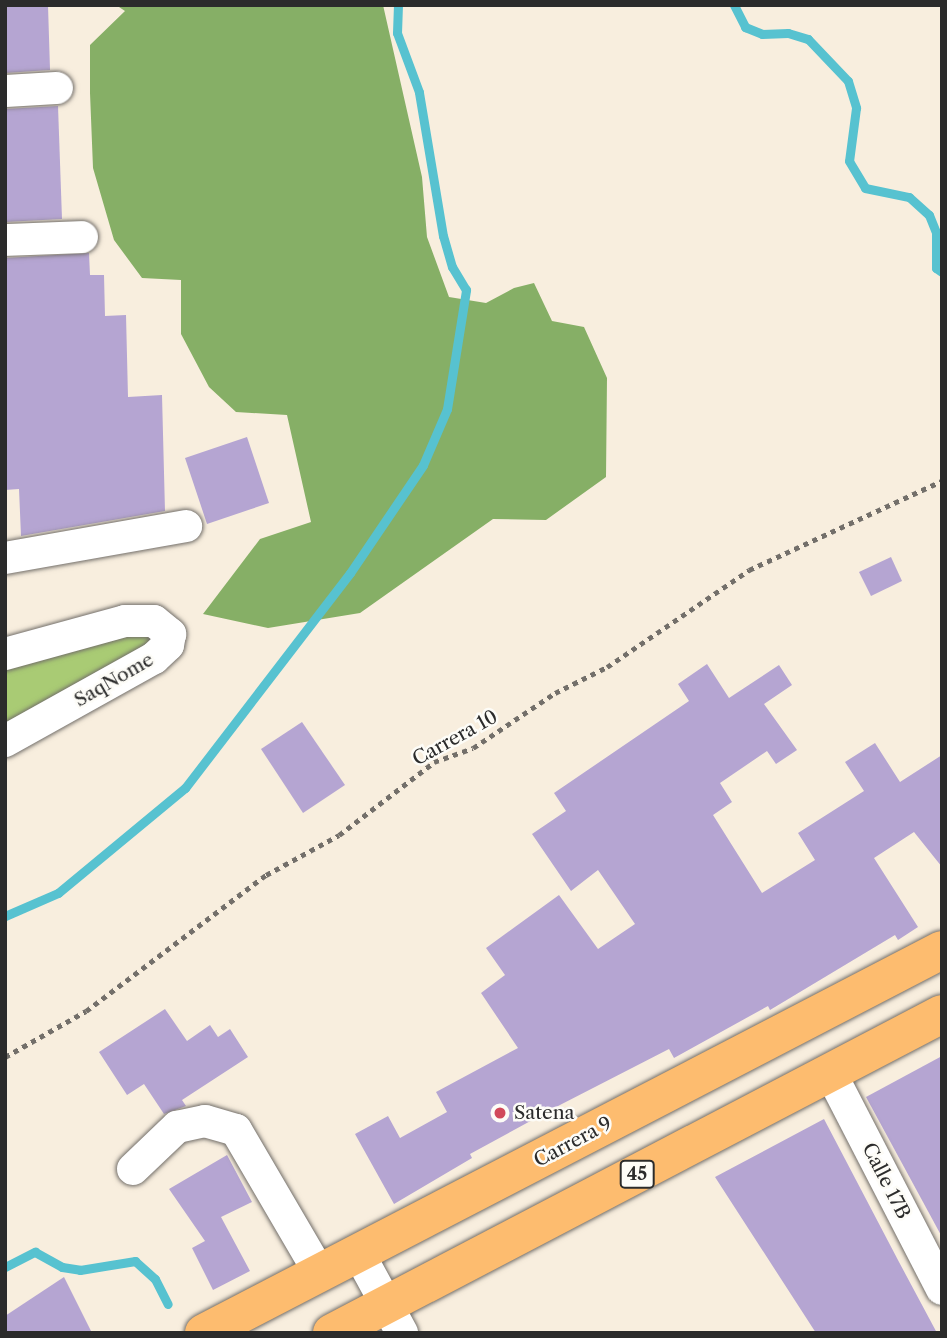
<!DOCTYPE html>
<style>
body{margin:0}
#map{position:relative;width:947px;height:1338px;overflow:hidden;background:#f8eede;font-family:"Libre Caslon Text",serif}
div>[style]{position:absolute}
.green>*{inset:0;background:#a9cb74}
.forest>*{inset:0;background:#86af66}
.stream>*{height:9px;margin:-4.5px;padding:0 4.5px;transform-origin:4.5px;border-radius:4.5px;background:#57c2d0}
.building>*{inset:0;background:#b5a5d2}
.path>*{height:4.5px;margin-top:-2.25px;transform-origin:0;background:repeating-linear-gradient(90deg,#736f6a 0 5px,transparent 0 10px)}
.roads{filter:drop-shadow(0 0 2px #736f6a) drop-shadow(0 0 2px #736f6a)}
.street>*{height:32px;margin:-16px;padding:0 16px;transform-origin:16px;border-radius:16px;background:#fff}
.highway>*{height:38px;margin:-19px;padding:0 19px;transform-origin:19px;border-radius:19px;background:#fdbc6f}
.dots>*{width:19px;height:19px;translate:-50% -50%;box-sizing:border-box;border:4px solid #fdfcf7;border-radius:50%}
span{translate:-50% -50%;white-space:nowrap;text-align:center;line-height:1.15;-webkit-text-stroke:5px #fdfcf7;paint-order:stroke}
.shield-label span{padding:2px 5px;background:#fdfcf7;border:2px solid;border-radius:5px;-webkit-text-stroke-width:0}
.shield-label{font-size:18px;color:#2b2b2b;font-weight:700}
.street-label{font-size:19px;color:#2b2b2b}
.poi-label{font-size:19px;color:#2b2b2b}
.left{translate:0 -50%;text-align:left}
.frame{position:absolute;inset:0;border:7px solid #2b2b2b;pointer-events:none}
</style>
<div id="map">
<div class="green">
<div style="clip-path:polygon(140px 625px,160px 643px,5px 730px,5px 669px)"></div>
</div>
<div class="forest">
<div style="clip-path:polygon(116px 5px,383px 5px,422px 177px,427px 237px,449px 297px,486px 303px,514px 288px,534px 283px,552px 321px,584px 327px,607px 378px,606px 477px,546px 520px,493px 519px,360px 613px,268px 628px,203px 614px,260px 539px,311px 522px,287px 415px,236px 412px,209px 387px,181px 334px,181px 280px,142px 278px,114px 240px,93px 168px,90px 93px,90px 45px,125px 11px)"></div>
</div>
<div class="stream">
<div style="left:734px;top:5px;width:25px;rotate:63deg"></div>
<div style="left:745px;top:27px;width:18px;rotate:22deg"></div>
<div style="left:762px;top:34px;width:26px;rotate:-2deg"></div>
<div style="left:788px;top:33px;width:21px;rotate:17deg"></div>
<div style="left:808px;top:39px;width:58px;rotate:46.4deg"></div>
<div style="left:848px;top:81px;width:28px;rotate:73deg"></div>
<div style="left:856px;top:108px;width:53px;rotate:97.5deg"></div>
<div style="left:849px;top:161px;width:31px;rotate:59deg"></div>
<div style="left:865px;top:188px;width:45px;rotate:11.6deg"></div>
<div style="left:909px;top:197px;width:27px;rotate:42deg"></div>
<div style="left:929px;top:215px;width:18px;rotate:68deg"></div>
<div style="left:936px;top:232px;width:36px;rotate:90deg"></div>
<div style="left:936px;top:268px;width:7px;rotate:34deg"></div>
<div style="left:5px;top:916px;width:58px;rotate:-23.5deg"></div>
<div style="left:58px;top:893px;width:165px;rotate:-39.6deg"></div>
<div style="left:185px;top:788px;width:271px;rotate:-52.5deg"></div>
<div style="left:350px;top:573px;width:130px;rotate:-55.9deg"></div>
<div style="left:423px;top:465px;width:61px;rotate:-66.8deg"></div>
<div style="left:447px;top:409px;width:121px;rotate:-80.9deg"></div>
<div style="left:466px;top:290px;width:27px;rotate:-121deg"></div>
<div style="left:452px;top:267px;width:32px;rotate:-106deg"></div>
<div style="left:443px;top:236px;width:146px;rotate:-99.5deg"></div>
<div style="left:419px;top:92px;width:63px;rotate:-110.4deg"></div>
<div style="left:397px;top:33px;width:28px;rotate:-88deg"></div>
<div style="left:5px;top:1267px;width:34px;rotate:-27deg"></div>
<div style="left:35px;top:1252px;width:31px;rotate:29deg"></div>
<div style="left:62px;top:1267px;width:18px;rotate:9deg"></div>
<div style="left:80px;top:1270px;width:56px;rotate:-9.3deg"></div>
<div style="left:135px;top:1261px;width:27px;rotate:42deg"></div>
<div style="left:155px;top:1279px;width:28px;rotate:63deg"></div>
</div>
<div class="building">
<div style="clip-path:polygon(5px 5px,48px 5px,50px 70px,5px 73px)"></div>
<div style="clip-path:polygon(58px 106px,62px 219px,5px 222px,5px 109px)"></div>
<div style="clip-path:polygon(89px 253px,90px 275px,104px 275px,105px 316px,126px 315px,128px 397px,162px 395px,165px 511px,21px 536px,19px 489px,5px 490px,5px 258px)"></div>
<div style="clip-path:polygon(247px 437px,269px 503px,207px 524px,185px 458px)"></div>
<div style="clip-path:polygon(891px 557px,902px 581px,871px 596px,859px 572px)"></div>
<div style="clip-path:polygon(707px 664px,729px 698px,779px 665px,792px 685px,764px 704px,797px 750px,776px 764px,767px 751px,720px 783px,732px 802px,713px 815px,762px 893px,815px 860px,798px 833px,864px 791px,845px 762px,875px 743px,900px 782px,942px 755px,942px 867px,914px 832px,874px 858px,918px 927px,898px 940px,895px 935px,770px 1010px,768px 1006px,674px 1058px,669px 1049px,558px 1106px,470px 1154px,472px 1158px,394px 1204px,355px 1134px,388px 1116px,400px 1138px,447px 1112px,436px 1092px,518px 1048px,481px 993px,505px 975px,486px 948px,559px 895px,598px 949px,635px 924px,598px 870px,571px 891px,532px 834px,566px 811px,554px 793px,689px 701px,678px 684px)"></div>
<div style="clip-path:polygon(302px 722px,345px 785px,303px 813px,261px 749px)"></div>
<div style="clip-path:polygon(165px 1009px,187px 1041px,210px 1025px,218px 1037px,230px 1029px,248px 1057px,182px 1100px,186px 1106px,164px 1114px,144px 1084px,127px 1095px,99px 1052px)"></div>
<div style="clip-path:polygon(942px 1056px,942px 1237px,866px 1097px)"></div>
<div style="clip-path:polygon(824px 1119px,899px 1262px,937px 1333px,816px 1333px,715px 1177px)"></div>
<div style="clip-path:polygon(227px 1155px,252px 1202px,221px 1217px,250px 1271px,213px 1290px,192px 1248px,205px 1241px,169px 1189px)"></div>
<div style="clip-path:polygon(64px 1277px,92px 1333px,5px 1333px,5px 1316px)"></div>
</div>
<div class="path">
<div style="left:5px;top:1057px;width:93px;rotate:-29.6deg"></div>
<div style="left:86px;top:1011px;width:226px;rotate:-37.1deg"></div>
<div style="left:266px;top:875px;width:83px;rotate:-28.7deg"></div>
<div style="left:339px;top:835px;width:120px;rotate:-37.5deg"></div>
<div style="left:434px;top:762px;width:41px;rotate:-19.7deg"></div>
<div style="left:473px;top:748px;width:99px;rotate:-33.9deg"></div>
<div style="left:555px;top:693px;width:58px;rotate:-26.6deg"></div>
<div style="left:607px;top:667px;width:172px;rotate:-34.3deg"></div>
<div style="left:749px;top:570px;width:213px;rotate:-24.8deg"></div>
</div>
<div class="roads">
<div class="street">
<div style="left:5px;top:91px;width:52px;rotate:-3.3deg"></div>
<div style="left:5px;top:240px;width:77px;rotate:-2.2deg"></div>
<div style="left:5px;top:558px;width:184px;rotate:-10deg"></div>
<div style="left:5px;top:654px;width:124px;rotate:-15.4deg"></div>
<div style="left:125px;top:621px;width:29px"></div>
<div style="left:154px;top:621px;width:21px;rotate:39deg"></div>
<div style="left:170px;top:634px;width:11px;rotate:100deg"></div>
<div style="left:168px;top:645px;width:19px;rotate:137deg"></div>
<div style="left:154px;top:658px;width:171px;rotate:150.9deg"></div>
<div style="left:830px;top:1072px;width:244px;rotate:62.7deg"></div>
<div style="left:133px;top:1169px;width:61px;rotate:-43.7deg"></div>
<div style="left:177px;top:1127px;width:29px;rotate:-12deg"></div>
<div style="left:205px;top:1121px;width:32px;rotate:16deg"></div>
<div style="left:236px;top:1130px;width:167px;rotate:59.7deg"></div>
<div style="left:359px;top:1254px;width:90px;rotate:61.4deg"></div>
</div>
<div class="highway">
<div style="left:204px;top:1333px;width:831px;rotate:-27.43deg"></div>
<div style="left:332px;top:1333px;width:688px;rotate:-27.61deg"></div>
</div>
</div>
<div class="dots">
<div style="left:500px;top:1113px;background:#d1495b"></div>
</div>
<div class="shield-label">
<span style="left:637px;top:1174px">45</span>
</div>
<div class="street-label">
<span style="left:114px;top:680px;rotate:-30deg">SaqNome</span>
<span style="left:455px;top:738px;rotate:-29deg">Carrera 10</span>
<span style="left:573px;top:1142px;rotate:-28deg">Carrera 9</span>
<span style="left:886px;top:1181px;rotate:63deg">Calle 17B</span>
</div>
<div class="poi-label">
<span class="left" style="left:514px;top:1113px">Satena</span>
</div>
<div class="frame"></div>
</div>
